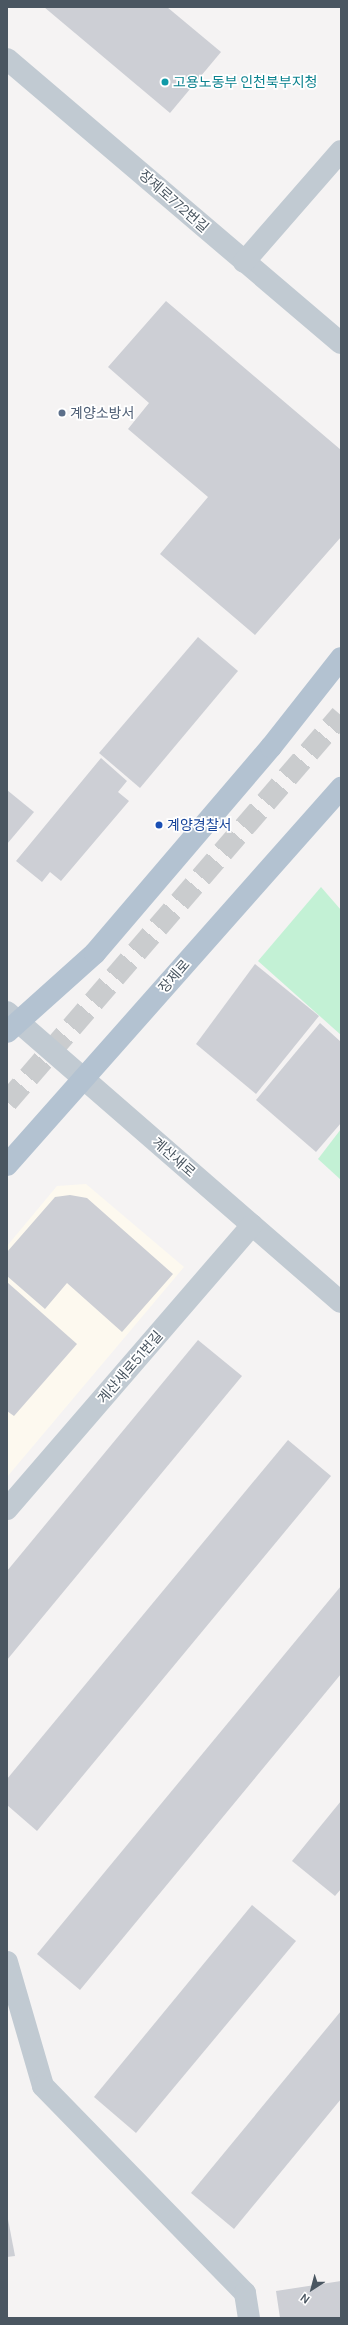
<!DOCTYPE html>
<meta charset="utf-8">
<style>
body{margin:0}
#map{position:relative;width:348px;height:2325px;overflow:hidden;background:#f5f3f3;font-family:Manrope,"Noto Sans KR",sans-serif}
div>[style]{position:absolute}
.commercial>*{inset:0;background:#fdf9ef}
.green>*{inset:0;background:#c3f1d5}
.building>*{inset:0;background:#cdcfd5}
.major-tunnel>*{height:22px;margin-top:-11px;transform-origin:0;background:repeating-linear-gradient(90deg,#caccce 0 22px,transparent 0 33px)}
.minor>*{height:22px;margin:-11px;padding:0 11px;transform-origin:11px;border-radius:11px;background:#c1cad2}
.major>*{height:22px;margin:-11px;padding:0 11px;transform-origin:11px;border-radius:11px;background:#b3c2d1}
.dots>*{width:11px;height:11px;translate:-50% -50%;box-sizing:border-box;border:2px solid #fff;border-radius:50%}
span{translate:-50% -50%;white-space:nowrap;text-align:center;line-height:1.15;-webkit-text-stroke:3.5px #fff;paint-order:stroke}
.culture-label{font-size:14px;color:#0d838f}
.left{translate:0 -50%;text-align:left}
.street-label{font-size:14px;color:#4a5661}
.service-label{font-size:14px;color:#4e5e75}
.transit-label{font-size:14px;color:#164399}
.frame{position:absolute;inset:0;border:8px solid #4a5661;pointer-events:none}
.north{position:absolute;left:292px;top:2269px;width:40px;height:40px;-webkit-text-stroke:3px #fff;paint-order:stroke;rotate:216deg;font-size:11px;font-weight:700;line-height:16px;text-align:center;color:#4a5661}
.north::after{content:'';display:block;margin:auto;width:14px;height:18px;background:#4a5661;clip-path:polygon(50% 0,100% 100%,50% 72%,0 100%)}
</style>
<div id="map">
<div class="commercial">
<div style="clip-path:polygon(86px 1184px,184px 1267px,7px 1477px,7px 1246px,57px 1186px)"></div>
</div>
<div class="green">
<div style="clip-path:polygon(321px 887px,341px 910px,341px 1035px,258px 961px)"></div>
<div style="clip-path:polygon(341px 1129px,341px 1180px,318px 1159px)"></div>
</div>
<div class="building">
<div style="clip-path:polygon(44px 7px,167px 7px,221px 52px,170px 113px)"></div>
<div style="clip-path:polygon(166px 301px,341px 450px,341px 537px,255px 635px,160px 554px,208px 497px,128px 429px,149px 403px,108px 367px)"></div>
<div style="clip-path:polygon(198px 637px,238px 671px,140px 788px,99px 753px)"></div>
<div style="clip-path:polygon(101px 758px,127px 781px,118px 792px,129px 801px,61px 881px,50px 872px,42px 882px,16px 861px)"></div>
<div style="clip-path:polygon(7px 790px,34px 812px,7px 844px)"></div>
<div style="clip-path:polygon(255px 964px,319px 1016px,256px 1094px,196px 1044px)"></div>
<div style="clip-path:polygon(320px 1023px,341px 1042px,341px 1123px,316px 1152px,256px 1100px)"></div>
<div style="clip-path:polygon(70px 1195px,87px 1198px,173px 1274px,122px 1332px,67px 1283px,45px 1309px,7px 1276px,7px 1252px,55px 1197px)"></div>
<div style="clip-path:polygon(7px 1282px,77px 1344px,14px 1416px,7px 1411px)"></div>
<div style="clip-path:polygon(198px 1340px,242px 1376px,7px 1660px,7px 1571px)"></div>
<div style="clip-path:polygon(288px 1440px,331px 1476px,37px 1831px,7px 1805px,7px 1779px)"></div>
<div style="clip-path:polygon(341px 1586px,341px 1674px,80px 1990px,37px 1954px)"></div>
<div style="clip-path:polygon(341px 1801px,341px 1889px,335px 1896px,292px 1861px)"></div>
<div style="clip-path:polygon(252px 1905px,296px 1941px,136px 2133px,94px 2097px)"></div>
<div style="clip-path:polygon(341px 2011px,341px 2099px,234px 2229px,191px 2193px)"></div>
<div style="clip-path:polygon(7px 2214px,15px 2256px,7px 2257px)"></div>
<div style="clip-path:polygon(341px 2281px,341px 2318px,280px 2318px,276px 2291px)"></div>
</div>
<div class="major-tunnel">
<div style="left:7px;top:1102px;width:511px;rotate:-49.2deg"></div>
</div>
<div class="minor">
<div style="left:7px;top:59px;width:438px;rotate:40.4deg"></div>
<div style="left:244px;top:262px;width:147px;rotate:-48.9deg"></div>
<div style="left:7px;top:1012px;width:442px;rotate:41deg"></div>
<div style="left:7px;top:1509px;width:375px;rotate:-49.2deg"></div>
<div style="left:7px;top:1962px;width:129px;rotate:73.8deg"></div>
<div style="left:43px;top:2086px;width:289px;rotate:45.7deg"></div>
<div style="left:245px;top:2293px;width:25px;rotate:81deg"></div>
</div>
<div class="major">
<div style="left:7px;top:1032px;width:118px;rotate:-41.9deg"></div>
<div style="left:95px;top:953px;width:271px;rotate:-49.5deg"></div>
<div style="left:271px;top:747px;width:113px;rotate:-51.8deg"></div>
<div style="left:7px;top:1165px;width:504px;rotate:-48.46deg"></div>
</div>
<div class="dots">
<div style="left:165px;top:82px;background:#0f9aa8"></div>
<div style="left:62px;top:413px;background:#5c6f8a"></div>
<div style="left:159px;top:825px;background:#1a4fb4"></div>
</div>
<div class="culture-label">
<span class="left" style="left:173px;top:82px">고용노동부 인천북부지청</span>
</div>
<div class="street-label">
<span style="left:174px;top:201px;rotate:41deg">장제로772번길</span>
<span style="left:174px;top:976px;rotate:-49deg">장제로</span>
<span style="left:174px;top:1157px;rotate:41deg">계산새로</span>
<span style="left:130px;top:1367px;rotate:-49deg">계산새로51번길</span>
</div>
<div class="service-label">
<span class="left" style="left:70px;top:413px">계양소방서</span>
</div>
<div class="transit-label">
<span class="left" style="left:167px;top:825px">계양경찰서</span>
</div>
<div class="frame"></div>
<div class="north">N</div>
</div>
